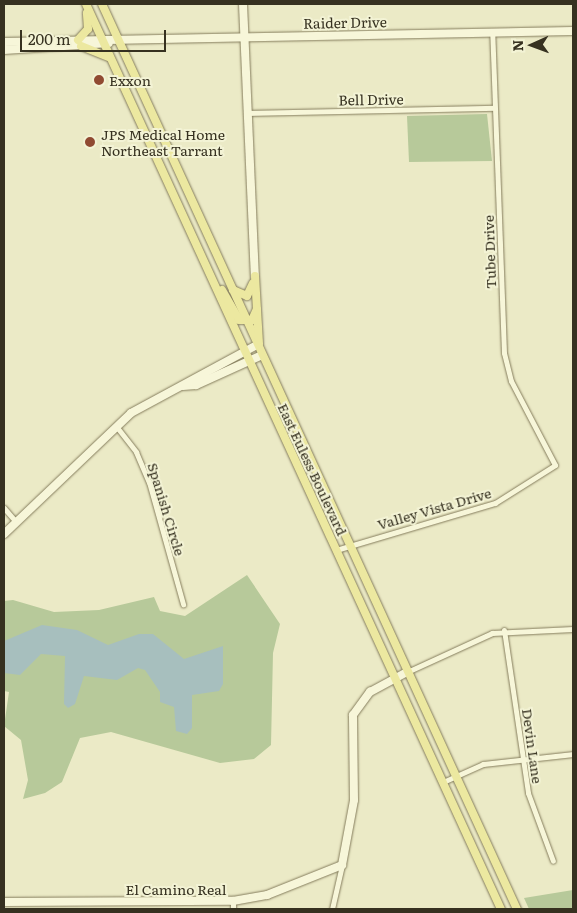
<!DOCTYPE html>
<style>
body{margin:0}
#map{position:relative;width:577px;height:913px;overflow:hidden;background:#ebeac6;font-family:Literata,serif}
div>[style]{position:absolute}
.green>*{inset:0;background:#b7c99a}
.water>*{inset:0;background:#a7bfbe}
.roads{filter:drop-shadow(0 0 1px #857d5d) drop-shadow(0 0 1px #857d5d)}
.street>*{height:5px;margin:-2.5px;padding:0 2.5px;transform-origin:2.5px;border-radius:2.5px;background:#f7f6d9}
.secondary>*{height:8px;margin:-4px;padding:0 4px;transform-origin:4px;border-radius:4px;background:#f7f6d9}
.primary>*{height:8px;margin:-4px;padding:0 4px;transform-origin:4px;border-radius:4px;background:#ece8a0}
.dots>*{width:14px;height:14px;translate:-50% -50%;box-sizing:border-box;border:2px solid #f3f3d5;border-radius:50%}
span{translate:-50% -50%;white-space:nowrap;text-align:center;line-height:1.15;-webkit-text-stroke:4px #f3f3d5;paint-order:stroke}
.street-label{font-size:14px;color:#363120}
.poi-label{font-size:14px;color:#363120}
.left{translate:0 -50%;text-align:left}
.frame{position:absolute;inset:0;border:5px solid #363120;pointer-events:none}
.north{position:absolute;left:507px;top:20px;width:50px;height:50px;-webkit-text-stroke:4px #f3f3d5;paint-order:stroke;rotate:268deg;font-size:14px;font-weight:700;line-height:20px;text-align:center;color:#363120}
.north::after{content:'';display:block;margin:auto;width:18px;height:22px;background:#363120;clip-path:polygon(50% 0,100% 100%,50% 72%,0 100%)}
.scale{position:absolute;left:20px;top:30px;width:146px;height:22px;box-sizing:border-box;border:2px solid #363120;border-top:0;padding-left:6px;font-size:15px;line-height:18px;white-space:nowrap;color:#363120;-webkit-text-stroke:4px #f3f3d5;paint-order:stroke}
</style>
<div id="map">
<div class="green">
<div style="clip-path:polygon(487px 114px,492px 161px,409px 162px,407px 116px)"></div>
<div style="clip-path:polygon(247px 575px,280px 624px,273px 653px,271px 745px,254px 759px,220px 763px,111px 732px,80px 738px,62px 782px,45px 793px,23px 799px,28px 780px,21px 740px,4px 726px,9px 692px,4px 691px,4px 601px,13px 600px,54px 612px,99px 610px,154px 597px,160px 611px,185px 616px)"></div>
<div style="clip-path:polygon(573px 890px,573px 909px,529px 909px,524px 898px)"></div>
</div>
<div class="water">
<div style="clip-path:polygon(42px 625px,77px 630px,108px 645px,139px 634px,153px 634px,184px 659px,223px 646px,223px 684px,219px 691px,192px 695px,192px 728px,187px 734px,176px 731px,174px 707px,160px 702px,160px 692px,145px 670px,138px 668px,117px 680px,84px 676px,75px 704px,68px 708px,64px 704px,65px 656px,41px 654px,20px 675px,4px 673px,4px 641px)"></div>
</div>
<div class="roads">
<div class="street">
<div style="left:248px;top:113px;width:246px;rotate:-1.2deg"></div>
<div style="left:116px;top:426px;width:33px;rotate:52deg"></div>
<div style="left:136px;top:452px;width:33px;rotate:67deg"></div>
<div style="left:149px;top:482px;width:127px;rotate:74.4deg"></div>
<div style="left:4px;top:508px;width:18px;rotate:49deg"></div>
<div style="left:336px;top:550px;width:166px;rotate:-16.5deg"></div>
<div style="left:495px;top:503px;width:71px;rotate:-32.3deg"></div>
<div style="left:555px;top:465px;width:95px;rotate:-117.6deg"></div>
<div style="left:511px;top:381px;width:29px;rotate:-104deg"></div>
<div style="left:504px;top:353px;width:322px;rotate:-92.1deg"></div>
<div style="left:504px;top:630px;width:165px;rotate:81.6deg"></div>
<div style="left:528px;top:793px;width:72px;rotate:69.8deg"></div>
<div style="left:407px;top:672px;width:94px;rotate:-24.6deg"></div>
<div style="left:492px;top:633px;width:81px;rotate:-2.8deg"></div>
<div style="left:443px;top:782px;width:44px;rotate:-24.2deg"></div>
<div style="left:483px;top:764px;width:91px;rotate:-6.3deg"></div>
<div style="left:233px;top:901px;width:8px;rotate:90deg"></div>
<div style="left:332px;top:909px;width:45px;rotate:-77.2deg"></div>
</div>
<div class="secondary">
<div style="left:243px;top:4px;width:272px;rotate:87.5deg"></div>
<div style="left:4px;top:42px;width:569px;rotate:-1.11deg"></div>
<div style="left:4px;top:50px;width:105px;rotate:-3.8deg"></div>
<div style="left:183px;top:386px;width:13px;rotate:-4deg"></div>
<div style="left:196px;top:385px;width:72px;rotate:-24.4deg"></div>
<div style="left:4px;top:534px;width:175px;rotate:-43.6deg"></div>
<div style="left:131px;top:413px;width:143px;rotate:-28.4deg"></div>
<div style="left:4px;top:902px;width:229px;rotate:-0.3deg"></div>
<div style="left:233px;top:901px;width:35px;rotate:-10deg"></div>
<div style="left:267px;top:895px;width:81px;rotate:-21.8deg"></div>
<div style="left:342px;top:865px;width:66px;rotate:-79.5deg"></div>
<div style="left:354px;top:800px;width:85px;rotate:-90.7deg"></div>
<div style="left:353px;top:715px;width:29px;rotate:-54deg"></div>
<div style="left:370px;top:692px;width:42px;rotate:-28.4deg"></div>
</div>
<div class="primary">
<div style="left:86px;top:4px;width:996px;rotate:65.37deg"></div>
<div style="left:102px;top:4px;width:996px;rotate:65.37deg"></div>
<div style="left:78px;top:40px;width:15px;rotate:-48deg"></div>
<div style="left:88px;top:29px;width:16px;rotate:-94deg"></div>
<div style="left:81px;top:46px;width:31px;rotate:22deg"></div>
<div style="left:255px;top:276px;width:68px;rotate:86.6deg"></div>
<div style="left:222px;top:290px;width:34px;rotate:60deg"></div>
<div style="left:239px;top:320px;width:13px"></div>
<div style="left:252px;top:320px;width:12px;rotate:-66deg"></div>
<div style="left:233px;top:290px;width:15px;rotate:23deg"></div>
<div style="left:247px;top:296px;width:14px;rotate:-65deg"></div>
</div>
</div>
<div class="dots">
<div style="left:99px;top:80px;background:#904a31"></div>
<div style="left:90px;top:142px;background:#904a31"></div>
</div>
<div class="street-label">
<span style="left:345px;top:22px;rotate:-1deg">Raider Drive</span>
<span style="left:371px;top:99px;rotate:-1deg">Bell Drive</span>
<span style="left:489px;top:252px;rotate:-92deg">Tube Drive</span>
<span style="left:313px;top:469px;rotate:65deg">East Euless Boulevard</span>
<span style="left:434px;top:508px;rotate:-16deg">Valley Vista Drive</span>
<span style="left:167px;top:509px;rotate:73deg">Spanish Circle</span>
<span style="left:533px;top:746px;rotate:82deg">Devin Lane</span>
<span style="left:176px;top:889px">El Camino Real</span>
</div>
<div class="poi-label">
<span class="left" style="left:109px;top:80px">Exxon</span>
<span class="left" style="left:101px;top:142px">JPS Medical Home<br>Northeast Tarrant</span>
</div>
<div class="frame"></div>
<div class="north">N</div>
<div class="scale">200 m</div>
</div>
